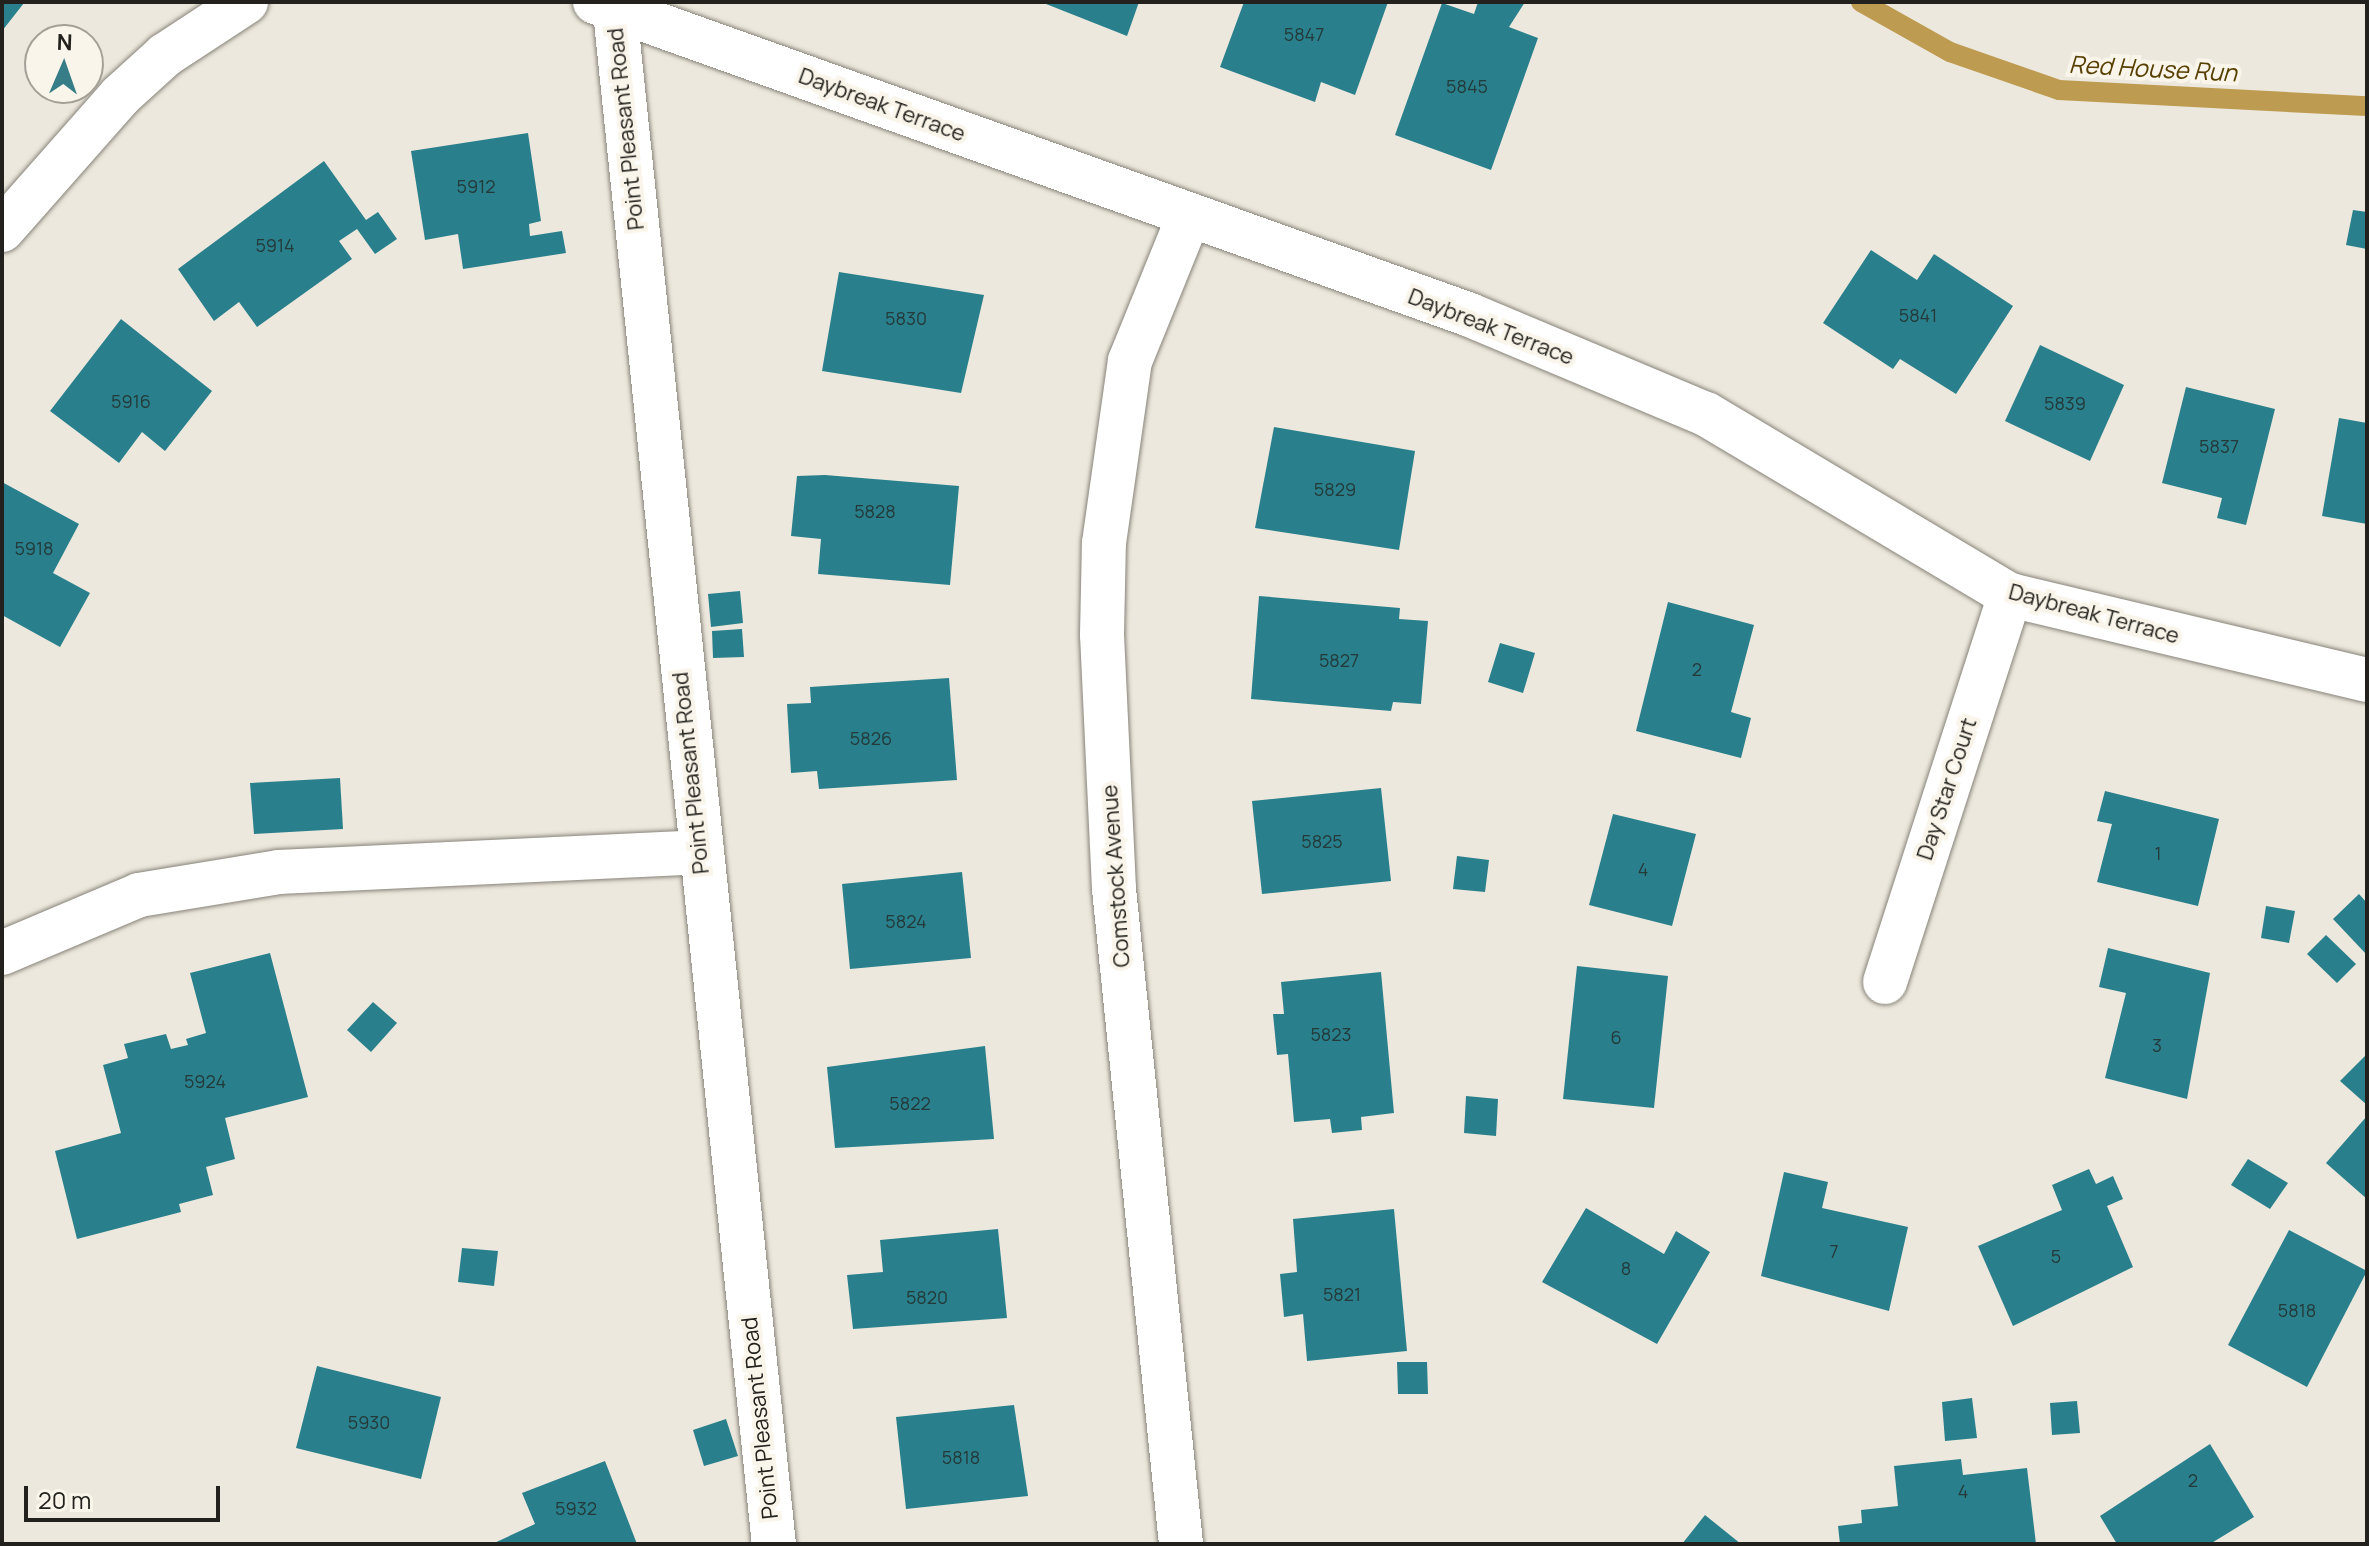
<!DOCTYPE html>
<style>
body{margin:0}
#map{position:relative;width:2369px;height:1546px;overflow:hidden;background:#ede8dd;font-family:Manrope,sans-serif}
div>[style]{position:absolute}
.stream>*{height:20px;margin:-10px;padding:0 10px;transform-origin:10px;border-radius:10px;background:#bd9b50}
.building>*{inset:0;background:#29808c}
.roads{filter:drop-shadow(0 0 2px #878379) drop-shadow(0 0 2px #878379)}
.minor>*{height:44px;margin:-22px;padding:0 22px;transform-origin:22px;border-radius:22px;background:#fff}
span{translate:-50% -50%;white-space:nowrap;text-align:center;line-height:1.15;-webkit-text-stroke:8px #faf5ea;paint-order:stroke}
.number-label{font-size:18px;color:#243939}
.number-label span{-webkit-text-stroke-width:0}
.street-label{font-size:22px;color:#22211d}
.water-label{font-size:24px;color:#573f00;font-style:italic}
.frame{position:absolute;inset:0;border:4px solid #22211d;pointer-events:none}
.north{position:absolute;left:24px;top:24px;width:80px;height:80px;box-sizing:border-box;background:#faf5ea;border:2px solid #a4a098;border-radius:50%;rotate:2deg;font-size:22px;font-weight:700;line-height:32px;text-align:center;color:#22211d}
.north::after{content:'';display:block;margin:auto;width:28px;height:36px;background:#367d87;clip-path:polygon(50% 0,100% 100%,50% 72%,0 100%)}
.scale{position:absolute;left:24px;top:1486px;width:196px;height:36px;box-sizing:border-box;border:4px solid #22211d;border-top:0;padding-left:10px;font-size:24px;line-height:28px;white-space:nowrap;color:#22211d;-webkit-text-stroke:6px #faf5ea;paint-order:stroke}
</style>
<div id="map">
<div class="stream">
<div style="left:1861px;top:2px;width:102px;rotate:29.3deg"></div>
<div style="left:1950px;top:52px;width:115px;rotate:19.2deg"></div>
<div style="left:2059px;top:90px;width:308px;rotate:3deg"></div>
</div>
<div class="building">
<div style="clip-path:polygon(2px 2px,24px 3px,2px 31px)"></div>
<div style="clip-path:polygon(1041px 2px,1139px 2px,1127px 36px)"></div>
<div style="clip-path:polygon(1244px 2px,1388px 2px,1355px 95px,1321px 82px,1315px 102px,1220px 67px)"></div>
<div style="clip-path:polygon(1478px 2px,1525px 2px,1509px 27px,1538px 38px,1491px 170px,1395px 135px,1442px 3px,1474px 14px)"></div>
<div style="clip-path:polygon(528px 133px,541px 221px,529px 224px,530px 236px,562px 231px,566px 253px,463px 269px,458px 234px,425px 240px,411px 151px)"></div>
<div style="clip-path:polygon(324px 161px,366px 220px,378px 212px,397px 239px,375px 254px,357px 229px,339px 241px,352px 259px,257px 327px,239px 302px,214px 321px,178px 269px)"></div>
<div style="clip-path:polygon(2353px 210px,2367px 212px,2367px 249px,2346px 245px)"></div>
<div style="clip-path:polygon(1871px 250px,1917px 280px,1934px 254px,2013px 306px,1956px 394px,1900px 359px,1893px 369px,1823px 323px)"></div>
<div style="clip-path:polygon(839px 272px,984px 295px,961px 393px,822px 371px)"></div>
<div style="clip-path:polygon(121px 319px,212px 391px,165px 451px,142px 432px,119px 463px,50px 411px)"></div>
<div style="clip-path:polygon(2040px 345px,2124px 385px,2090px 461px,2005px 421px)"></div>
<div style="clip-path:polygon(2186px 387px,2275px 409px,2246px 525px,2217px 518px,2222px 498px,2162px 483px)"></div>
<div style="clip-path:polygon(2339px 418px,2367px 423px,2367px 524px,2322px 516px)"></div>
<div style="clip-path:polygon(1274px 427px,1415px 451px,1399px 550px,1255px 528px)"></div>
<div style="clip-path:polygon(825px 475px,959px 486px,950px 585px,818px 574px,821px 539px,791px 536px,797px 476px)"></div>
<div style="clip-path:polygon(2px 482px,79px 524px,53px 573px,90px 593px,60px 647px,2px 615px)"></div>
<div style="clip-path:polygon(740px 591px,743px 623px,711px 627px,708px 594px)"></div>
<div style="clip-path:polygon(1259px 596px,1400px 608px,1399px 619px,1428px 621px,1421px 704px,1393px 702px,1391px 711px,1251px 699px)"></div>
<div style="clip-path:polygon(1668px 602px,1754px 625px,1731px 712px,1751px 718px,1741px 758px,1636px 731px)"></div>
<div style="clip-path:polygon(742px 629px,744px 657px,713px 658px,712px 631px)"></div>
<div style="clip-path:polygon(1500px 643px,1535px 653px,1523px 693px,1488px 682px)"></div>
<div style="clip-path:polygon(949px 678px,957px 780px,819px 789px,817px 771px,791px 773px,787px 704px,811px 703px,810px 687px)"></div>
<div style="clip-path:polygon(340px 778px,343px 829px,254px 834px,250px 783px)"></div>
<div style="clip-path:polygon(1381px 788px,1391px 881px,1262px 894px,1252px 801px)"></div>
<div style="clip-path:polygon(2105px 791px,2219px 819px,2198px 906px,2097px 882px,2112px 824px,2097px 821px)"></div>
<div style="clip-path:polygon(1613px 814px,1696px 834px,1672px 926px,1589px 905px)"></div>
<div style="clip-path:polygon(1457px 856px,1489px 860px,1485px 892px,1453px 889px)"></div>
<div style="clip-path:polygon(962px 872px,971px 958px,850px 969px,842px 884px)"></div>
<div style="clip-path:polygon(2359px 894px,2367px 903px,2367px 955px,2333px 919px)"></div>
<div style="clip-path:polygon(2266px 906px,2295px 911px,2289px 943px,2261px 938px)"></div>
<div style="clip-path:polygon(2326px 935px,2356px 964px,2337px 983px,2307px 954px)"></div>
<div style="clip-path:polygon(2108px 948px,2210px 973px,2187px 1099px,2105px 1078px,2126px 993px,2099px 987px)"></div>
<div style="clip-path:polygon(270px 953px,308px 1097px,225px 1118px,235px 1159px,206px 1167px,213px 1195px,179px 1204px,181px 1212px,77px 1239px,55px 1151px,121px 1133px,103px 1065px,128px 1058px,124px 1044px,166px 1034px,171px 1049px,188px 1045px,186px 1039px,206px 1033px,190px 973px)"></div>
<div style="clip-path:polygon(1577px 966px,1668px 976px,1654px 1108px,1563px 1099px)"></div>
<div style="clip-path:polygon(1381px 972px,1394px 1113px,1361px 1117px,1362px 1130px,1332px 1133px,1330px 1119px,1294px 1122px,1288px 1054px,1277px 1055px,1273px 1014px,1284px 1014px,1281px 982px)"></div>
<div style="clip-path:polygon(373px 1002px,397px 1023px,371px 1052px,347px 1030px)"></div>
<div style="clip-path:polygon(985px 1046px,994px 1139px,835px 1148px,827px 1067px)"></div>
<div style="clip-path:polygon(2367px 1054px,2367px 1105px,2340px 1081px)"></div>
<div style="clip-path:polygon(1466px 1096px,1498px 1099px,1496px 1136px,1464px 1133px)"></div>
<div style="clip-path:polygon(2367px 1116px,2367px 1199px,2326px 1163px)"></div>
<div style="clip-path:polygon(2248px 1159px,2288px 1183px,2270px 1209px,2231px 1185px)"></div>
<div style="clip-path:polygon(2089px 1169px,2096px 1184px,2113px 1176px,2123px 1199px,2107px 1206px,2133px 1267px,2013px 1326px,1978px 1246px,2062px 1210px,2052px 1185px)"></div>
<div style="clip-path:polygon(1784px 1172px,1828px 1182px,1822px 1208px,1908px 1227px,1889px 1311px,1761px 1276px)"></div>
<div style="clip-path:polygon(1586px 1208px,1664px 1254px,1676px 1231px,1710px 1252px,1657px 1344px,1542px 1282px)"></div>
<div style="clip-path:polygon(1394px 1209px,1407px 1351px,1307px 1361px,1303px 1314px,1284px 1317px,1280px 1274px,1297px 1272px,1293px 1219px)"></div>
<div style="clip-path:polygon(998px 1229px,1007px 1318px,853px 1329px,847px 1275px,883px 1272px,880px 1240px)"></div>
<div style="clip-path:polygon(2289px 1230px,2367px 1271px,2307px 1387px,2228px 1345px)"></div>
<div style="clip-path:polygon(462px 1248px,498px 1251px,494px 1286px,458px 1282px)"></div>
<div style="clip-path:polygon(1397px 1362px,1427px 1362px,1428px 1394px,1398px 1394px)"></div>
<div style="clip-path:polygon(317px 1366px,441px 1397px,421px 1479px,296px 1448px)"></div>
<div style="clip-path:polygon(1972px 1398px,1977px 1438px,1945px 1441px,1942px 1402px)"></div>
<div style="clip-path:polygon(2077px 1401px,2080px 1433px,2052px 1435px,2050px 1403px)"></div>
<div style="clip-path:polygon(1014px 1405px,1028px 1496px,906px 1509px,896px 1417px)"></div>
<div style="clip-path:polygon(726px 1419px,738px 1456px,704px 1466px,693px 1430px)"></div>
<div style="clip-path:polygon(2210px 1444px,2254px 1517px,2210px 1544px,2117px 1544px,2100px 1516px)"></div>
<div style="clip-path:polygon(1961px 1459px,1963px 1475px,2027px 1468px,2036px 1544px,1840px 1544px,1838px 1526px,1862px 1523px,1861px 1510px,1898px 1506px,1894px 1466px)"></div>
<div style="clip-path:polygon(605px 1461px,637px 1544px,492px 1544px,535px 1524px,522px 1493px)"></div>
<div style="clip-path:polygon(1705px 1515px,1741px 1544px,1682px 1544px)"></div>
</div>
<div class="roads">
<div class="minor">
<div style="left:595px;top:2px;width:929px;rotate:19.68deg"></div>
<div style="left:1470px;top:315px;width:256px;rotate:22.8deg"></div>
<div style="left:1706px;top:414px;width:354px;rotate:30.8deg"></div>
<div style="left:2010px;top:595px;width:367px;rotate:13.4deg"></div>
<div style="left:614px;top:2px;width:1550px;rotate:84.08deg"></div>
<div style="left:2px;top:230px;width:179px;rotate:-48.6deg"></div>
<div style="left:120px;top:96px;width:61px;rotate:-42.3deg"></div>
<div style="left:165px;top:55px;width:97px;rotate:-33.2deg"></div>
<div style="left:2px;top:953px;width:149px;rotate:-22.9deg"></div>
<div style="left:139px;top:895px;width:142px;rotate:-9.3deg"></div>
<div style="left:279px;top:872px;width:420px;rotate:-2.7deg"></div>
<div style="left:1885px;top:982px;width:407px;rotate:-72.1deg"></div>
<div style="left:1181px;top:1544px;width:658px;rotate:-95.84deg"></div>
<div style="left:1114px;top:889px;width:254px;rotate:-92.7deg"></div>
<div style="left:1102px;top:635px;width:92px;rotate:-88.8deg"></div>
<div style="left:1104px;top:543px;width:184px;rotate:-81.9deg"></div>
<div style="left:1130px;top:361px;width:154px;rotate:-67.9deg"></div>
</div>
</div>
<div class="number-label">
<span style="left:1304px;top:34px">5847</span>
<span style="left:1467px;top:86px">5845</span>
<span style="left:476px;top:186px">5912</span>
<span style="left:275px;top:245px">5914</span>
<span style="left:1918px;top:315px">5841</span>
<span style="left:906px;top:318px">5830</span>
<span style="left:131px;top:401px">5916</span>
<span style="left:2065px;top:403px">5839</span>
<span style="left:2219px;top:446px">5837</span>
<span style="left:1335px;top:489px">5829</span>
<span style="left:875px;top:511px">5828</span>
<span style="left:34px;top:548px">5918</span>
<span style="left:1339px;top:660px">5827</span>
<span style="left:1697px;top:669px">2</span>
<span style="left:871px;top:738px">5826</span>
<span style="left:1322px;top:841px">5825</span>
<span style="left:2158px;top:853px">1</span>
<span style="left:1643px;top:869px">4</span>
<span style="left:906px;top:921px">5824</span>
<span style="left:1331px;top:1034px">5823</span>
<span style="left:1616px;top:1037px">6</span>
<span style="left:2157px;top:1045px">3</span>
<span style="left:205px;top:1081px">5924</span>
<span style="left:910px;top:1103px">5822</span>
<span style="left:1834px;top:1251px">7</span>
<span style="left:2056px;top:1256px">5</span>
<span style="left:1626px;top:1268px">8</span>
<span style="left:1342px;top:1294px">5821</span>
<span style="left:927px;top:1297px">5820</span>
<span style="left:2297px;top:1310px">5818</span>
<span style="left:369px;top:1422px">5930</span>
<span style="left:961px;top:1457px">5818</span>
<span style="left:2193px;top:1480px">2</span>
<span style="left:1963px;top:1491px">4</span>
<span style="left:576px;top:1508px">5932</span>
</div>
<div class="street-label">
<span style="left:882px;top:105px;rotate:20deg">Daybreak Terrace</span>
<span style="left:626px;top:129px;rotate:-96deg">Point Pleasant Road</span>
<span style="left:1491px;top:327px;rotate:21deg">Daybreak Terrace</span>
<span style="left:2094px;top:614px;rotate:15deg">Daybreak Terrace</span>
<span style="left:691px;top:773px;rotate:-96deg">Point Pleasant Road</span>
<span style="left:1947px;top:789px;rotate:-72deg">Day Star Court</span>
<span style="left:1116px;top:876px;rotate:-94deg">Comstock Avenue</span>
<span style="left:760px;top:1418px;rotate:-96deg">Point Pleasant Road</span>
</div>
<div class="water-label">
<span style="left:2153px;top:68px;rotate:3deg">Red House Run</span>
</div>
<div class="frame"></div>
<div class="north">N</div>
<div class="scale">20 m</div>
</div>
